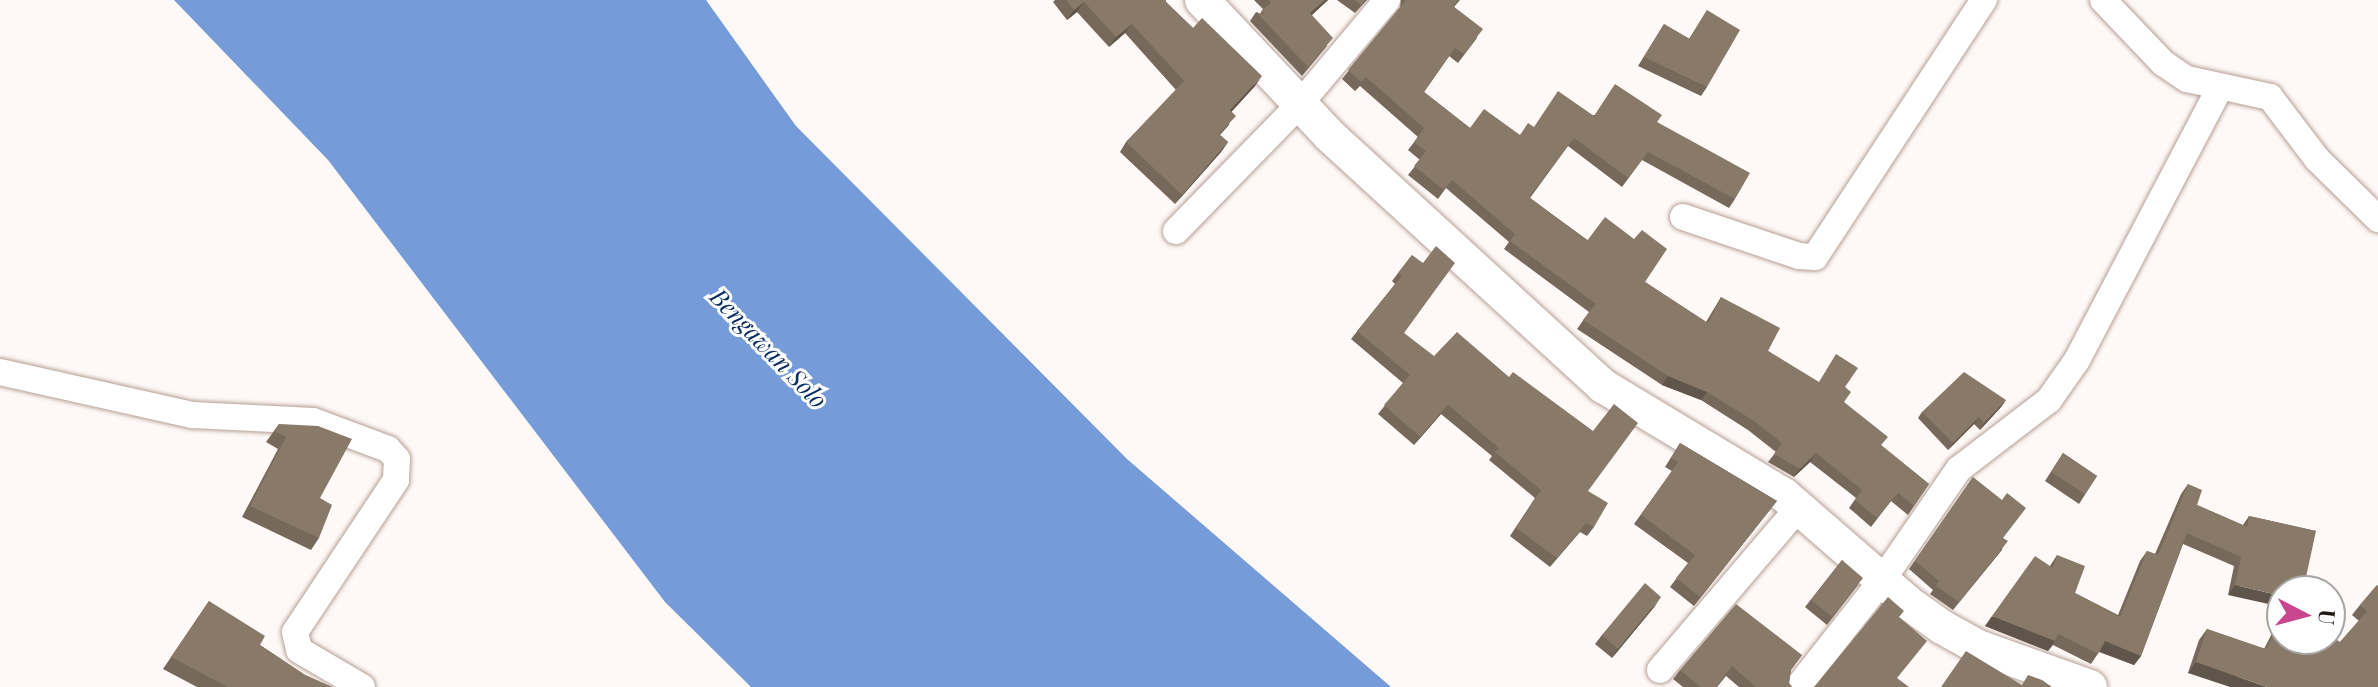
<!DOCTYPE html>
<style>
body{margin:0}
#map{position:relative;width:2378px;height:687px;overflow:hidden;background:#fef9f7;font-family:"Playfair Display",serif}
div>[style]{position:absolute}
.water>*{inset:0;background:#759cd8}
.roads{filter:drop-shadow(0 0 2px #b59f94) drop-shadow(0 0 2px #b59f94)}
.minor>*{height:26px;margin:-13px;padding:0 13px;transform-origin:13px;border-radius:13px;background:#fff}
.tertiary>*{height:34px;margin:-17px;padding:0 17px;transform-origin:17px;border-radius:17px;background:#fff}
.wall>*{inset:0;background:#76685a}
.shaded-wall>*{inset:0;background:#60554a}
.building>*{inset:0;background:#897969}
span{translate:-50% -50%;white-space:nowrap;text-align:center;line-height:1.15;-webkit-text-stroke:6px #fff;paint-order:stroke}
.water-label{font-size:24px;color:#092e63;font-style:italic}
.north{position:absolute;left:2266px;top:575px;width:80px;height:80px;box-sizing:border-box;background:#fff;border:2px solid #a6a3a1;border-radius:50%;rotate:96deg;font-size:22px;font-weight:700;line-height:32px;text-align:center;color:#211915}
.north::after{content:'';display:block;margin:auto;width:28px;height:36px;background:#c8468e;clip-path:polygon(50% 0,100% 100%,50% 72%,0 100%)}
</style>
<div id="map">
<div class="water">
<div style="clip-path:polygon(174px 0,706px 0,796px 126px,1127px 459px,1391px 687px,751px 687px,665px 602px,328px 160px)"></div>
</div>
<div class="roads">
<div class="minor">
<div style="left:2103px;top:0;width:87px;rotate:46.4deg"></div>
<div style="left:2163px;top:63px;width:29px;rotate:34deg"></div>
<div style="left:2187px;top:79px;width:85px;rotate:12.2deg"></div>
<div style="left:2270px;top:97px;width:78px;rotate:52.8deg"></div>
<div style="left:2317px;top:159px;width:86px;rotate:44.5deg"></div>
<div style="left:1683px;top:217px;width:122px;rotate:18.6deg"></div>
<div style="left:1799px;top:256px;width:16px;rotate:4deg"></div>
<div style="left:1815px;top:257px;width:308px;rotate:-56.7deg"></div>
<div style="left:1176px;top:231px;width:176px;rotate:-45.7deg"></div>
<div style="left:1299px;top:105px;width:137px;rotate:-50deg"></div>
<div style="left:0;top:372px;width:198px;rotate:12.6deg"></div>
<div style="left:193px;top:415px;width:120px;rotate:2.9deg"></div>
<div style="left:313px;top:421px;width:80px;rotate:20.5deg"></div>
<div style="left:388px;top:449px;width:13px;rotate:48deg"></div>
<div style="left:397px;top:459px;width:21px;rotate:93deg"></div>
<div style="left:396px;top:480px;width:182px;rotate:123.6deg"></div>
<div style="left:295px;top:632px;width:18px;rotate:77deg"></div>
<div style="left:299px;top:650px;width:73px;rotate:30.4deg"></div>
<div style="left:1660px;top:670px;width:214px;rotate:-49.5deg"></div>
<div style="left:1798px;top:687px;width:137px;rotate:-51.8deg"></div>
<div style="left:1883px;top:579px;width:134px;rotate:-55.4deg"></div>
<div style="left:1959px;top:469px;width:113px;rotate:-37.5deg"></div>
<div style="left:2049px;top:400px;width:49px;rotate:-55deg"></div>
<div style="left:2077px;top:360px;width:306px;rotate:-62.3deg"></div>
</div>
<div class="tertiary">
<div style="left:1202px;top:0;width:185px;rotate:46.7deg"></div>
<div style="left:1329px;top:135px;width:372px;rotate:42.5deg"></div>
<div style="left:1603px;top:386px;width:211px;rotate:31.1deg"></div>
<div style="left:1784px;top:495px;width:163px;rotate:41deg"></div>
<div style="left:1907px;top:602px;width:43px;rotate:35.5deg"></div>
<div style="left:1942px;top:627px;width:41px;rotate:29.1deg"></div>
<div style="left:1978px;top:647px;width:119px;rotate:19.7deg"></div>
</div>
</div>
<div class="wall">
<div style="clip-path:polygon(1055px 0,1166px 0,1166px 2px,1193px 28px,1255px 86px,1232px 111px,1229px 125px,1220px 135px,1228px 142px,1221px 152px,1175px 204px,1120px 152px,1126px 142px,1176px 90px,1125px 33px,1109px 47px,1077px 12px,1067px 20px,1053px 2px)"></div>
<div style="clip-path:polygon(1254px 0,1328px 0,1312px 15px,1327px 46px,1302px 76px,1250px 21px,1256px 12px,1260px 14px,1263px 9px)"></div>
<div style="clip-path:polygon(1337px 0,1367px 0,1355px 13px)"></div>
<div style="clip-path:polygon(1401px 0,1460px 0,1454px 7px,1477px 38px,1458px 63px,1449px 56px,1424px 92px,1470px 128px,1520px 135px,1534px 127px,1594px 115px,1657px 122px,1735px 199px,1729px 208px,1642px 160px,1622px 187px,1568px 146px,1530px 198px,1645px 282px,1706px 322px,1721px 297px,1768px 351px,1818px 382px,1845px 387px,1844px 402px,1882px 446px,1929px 484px,1908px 515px,1891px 501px,1871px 527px,1849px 508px,1856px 498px,1810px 462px,1794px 477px,1768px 462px,1776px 452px,1748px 430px,1701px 400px,1662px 385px,1577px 329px,1589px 312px,1504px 249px,1509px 242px,1446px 188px,1438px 199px,1408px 175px,1420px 160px,1408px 150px,1418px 137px,1360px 86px,1355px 91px,1342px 79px,1400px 8px)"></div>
<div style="clip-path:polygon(1707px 10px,1707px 87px,1701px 96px,1638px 66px,1664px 24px,1689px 39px)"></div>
<div style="clip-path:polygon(1412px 255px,1404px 333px,1588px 491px,1594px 527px,1587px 536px,1580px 532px,1550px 567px,1510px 536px,1535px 498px,1489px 460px,1492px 456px,1441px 414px,1414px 445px,1378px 414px,1403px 383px,1351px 339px,1395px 284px,1392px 281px)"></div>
<div style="clip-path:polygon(2006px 400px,2001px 407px,1980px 430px,1974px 424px,1948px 450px,1918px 418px,1922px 412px)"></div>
<div style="clip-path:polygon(279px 424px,320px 498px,319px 538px,311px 550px,242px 517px,278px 449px,266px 442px)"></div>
<div style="clip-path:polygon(1680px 443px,1777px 501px,1694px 606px,1670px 587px,1688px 563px,1634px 524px,1672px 471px,1665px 467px)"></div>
<div style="clip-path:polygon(2063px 453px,2097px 476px,2079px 504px,2045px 481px)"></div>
<div style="clip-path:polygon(1973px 477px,2003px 538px,2002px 550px,1953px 610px,1930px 594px,1933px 590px,1909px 569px)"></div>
<div style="clip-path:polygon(2188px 484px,2197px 505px,2243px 525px,2249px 516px,2316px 531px,2228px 595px,2234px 566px,2183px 544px,2141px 656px,2134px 665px,2099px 652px,2091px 664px,2053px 645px,2048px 651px,1985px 626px,2050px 566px,2057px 555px,2075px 593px,2118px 615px,2140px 561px,2147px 551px,2155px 554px,2181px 494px)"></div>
<div style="clip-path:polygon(1842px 560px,1858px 585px,1827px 625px,1805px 607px)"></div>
<div style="clip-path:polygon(2377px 585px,2378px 687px,2188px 673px,2199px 640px,2207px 629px,2264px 649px,2282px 614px,2282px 639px,2340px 642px,2359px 621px,2352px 615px,2360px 605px)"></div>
<div style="clip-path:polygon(209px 601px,260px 645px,305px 675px,332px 687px,197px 687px,163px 669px)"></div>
<div style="clip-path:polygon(1655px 606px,1612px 658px,1595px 644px,1602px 635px)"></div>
<div style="clip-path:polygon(1802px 655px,1791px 670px,1789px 683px,1792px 687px,1739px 687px,1726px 676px,1717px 687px,1683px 687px,1673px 679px,1680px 670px)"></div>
</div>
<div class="shaded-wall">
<div style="clip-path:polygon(1325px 0,1328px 0,1304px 22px,1310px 13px)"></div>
<div style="clip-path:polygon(1084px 2px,1077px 12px,1067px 20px,1074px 10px)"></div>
<div style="clip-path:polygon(1132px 24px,1125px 33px,1109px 47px,1116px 37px)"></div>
<div style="clip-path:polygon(1262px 76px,1255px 86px,1224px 120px,1230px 110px)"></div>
<div style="clip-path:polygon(1228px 142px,1221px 152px,1175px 204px,1182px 195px)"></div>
<div style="clip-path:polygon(1668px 376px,1707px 392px,1701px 400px,1662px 385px)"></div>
<div style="clip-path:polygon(2006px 400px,2001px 407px,1980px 430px,1984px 423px)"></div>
<div style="clip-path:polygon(1448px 405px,1441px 414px,1414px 445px,1420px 437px)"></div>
<div style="clip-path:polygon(1979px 417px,1974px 424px,1948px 450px,1953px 443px)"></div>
<div style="clip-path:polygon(1816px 453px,1810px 462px,1794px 477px,1800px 469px)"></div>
<div style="clip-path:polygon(2235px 585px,2282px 596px,2282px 607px,2228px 595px)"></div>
<div style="clip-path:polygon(1661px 597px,1655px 606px,1612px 658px,1618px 649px)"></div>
<div style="clip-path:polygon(1992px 616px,2055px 641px,2048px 651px,1985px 626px)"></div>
<div style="clip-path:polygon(2105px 641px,2141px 656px,2134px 665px,2098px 651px)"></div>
<div style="clip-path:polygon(2196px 662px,2267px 687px,2230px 687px,2188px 673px)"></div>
</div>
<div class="building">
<div style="clip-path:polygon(1066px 0,1166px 0,1166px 2px,1193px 28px,1202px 18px,1262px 76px,1230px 110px,1236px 116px,1219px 134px,1228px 142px,1182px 195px,1126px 142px,1184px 81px,1132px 24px,1116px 37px,1084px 2px,1074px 10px)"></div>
<div style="clip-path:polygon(1269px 0,1325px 0,1310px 13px,1333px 38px,1308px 67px,1256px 12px,1265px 15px,1261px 11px,1271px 3px)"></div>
<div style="clip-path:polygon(1355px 0,1365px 0,1361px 5px)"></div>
<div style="clip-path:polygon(1406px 0,1458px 0,1453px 6px,1483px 29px,1464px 54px,1455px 48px,1424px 92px,1470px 128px,1484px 109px,1520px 135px,1528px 123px,1534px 127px,1558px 91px,1594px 116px,1615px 84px,1662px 115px,1657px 122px,1750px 173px,1735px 199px,1648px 152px,1628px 178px,1574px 138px,1529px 197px,1587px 241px,1605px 217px,1634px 239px,1642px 230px,1667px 249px,1645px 282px,1708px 323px,1721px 297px,1780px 328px,1768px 351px,1819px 382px,1836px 354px,1858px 368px,1845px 387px,1851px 392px,1844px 402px,1888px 437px,1881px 445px,1929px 484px,1914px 506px,1898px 493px,1877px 518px,1855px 500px,1862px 490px,1816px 453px,1800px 469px,1774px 454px,1782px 443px,1754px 421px,1707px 392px,1668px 376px,1583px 320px,1596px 304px,1510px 241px,1515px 234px,1452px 180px,1444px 190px,1414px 166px,1426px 151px,1414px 142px,1424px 128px,1366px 77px,1361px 82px,1348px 70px)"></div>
<div style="clip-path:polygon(1707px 10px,1740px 30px,1707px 87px,1644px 57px,1664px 24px,1690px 39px)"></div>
<div style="clip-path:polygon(1436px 246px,1455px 263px,1404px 333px,1434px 356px,1457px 332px,1509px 377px,1513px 372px,1593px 431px,1614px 404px,1638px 423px,1588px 491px,1608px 503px,1594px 527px,1586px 523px,1557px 558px,1516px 528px,1541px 490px,1495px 452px,1499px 448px,1448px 405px,1420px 437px,1384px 405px,1410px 375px,1357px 331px,1402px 276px,1398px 273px,1412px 255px,1423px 263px)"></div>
<div style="clip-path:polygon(1964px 372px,2006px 400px,1984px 423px,1979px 417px,1953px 443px,1922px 412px)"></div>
<div style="clip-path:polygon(279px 424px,318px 426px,352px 439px,320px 498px,332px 505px,319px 538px,250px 506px,286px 437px,274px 431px)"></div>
<div style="clip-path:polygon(1680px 443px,1777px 501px,1700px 597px,1676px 578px,1695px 555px,1641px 515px,1678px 462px,1671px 458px)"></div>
<div style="clip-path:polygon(2063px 453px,2097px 476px,2085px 494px,2051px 472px)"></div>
<div style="clip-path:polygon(1973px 477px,2002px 500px,2007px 493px,2026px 508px,2003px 538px,2008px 541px,1959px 602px,1936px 586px,1939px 581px,1915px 561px)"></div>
<div style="clip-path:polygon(2188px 484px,2202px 490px,2197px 505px,2247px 527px,2249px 516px,2316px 531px,2303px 591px,2282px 591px,2282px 596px,2235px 585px,2241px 557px,2187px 533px,2141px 656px,2105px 641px,2098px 654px,2058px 634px,2055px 641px,1992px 616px,2035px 556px,2053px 568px,2057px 555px,2085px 566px,2075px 593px,2120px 617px,2147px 551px,2158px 555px)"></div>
<div style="clip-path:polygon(1842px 560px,1863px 578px,1832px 617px,1811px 600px)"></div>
<div style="clip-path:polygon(1645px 583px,1661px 597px,1618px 649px,1602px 635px)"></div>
<div style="clip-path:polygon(2377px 585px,2378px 586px,2378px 687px,2267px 687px,2196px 662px,2207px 629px,2266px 649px,2282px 618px,2282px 639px,2330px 639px,2330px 635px,2340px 642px,2367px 611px,2360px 605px)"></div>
<div style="clip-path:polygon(1888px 597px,1904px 611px,1899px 617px,1927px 641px,1897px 678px,1909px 687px,1814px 687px)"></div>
<div style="clip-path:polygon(209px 601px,265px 636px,260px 645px,305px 675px,332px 687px,228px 687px,171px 657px)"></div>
<div style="clip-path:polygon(1736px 604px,1802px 655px,1791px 669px,1789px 683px,1792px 687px,1756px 687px,1732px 666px,1716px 687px,1701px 687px,1680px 670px)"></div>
<div style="clip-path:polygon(1966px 651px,2022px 685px,2028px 675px,2042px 680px,2052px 687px,1941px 687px)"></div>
</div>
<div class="water-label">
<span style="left:769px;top:348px;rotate:46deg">Bengawan Solo</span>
</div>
<div class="north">U</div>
</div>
